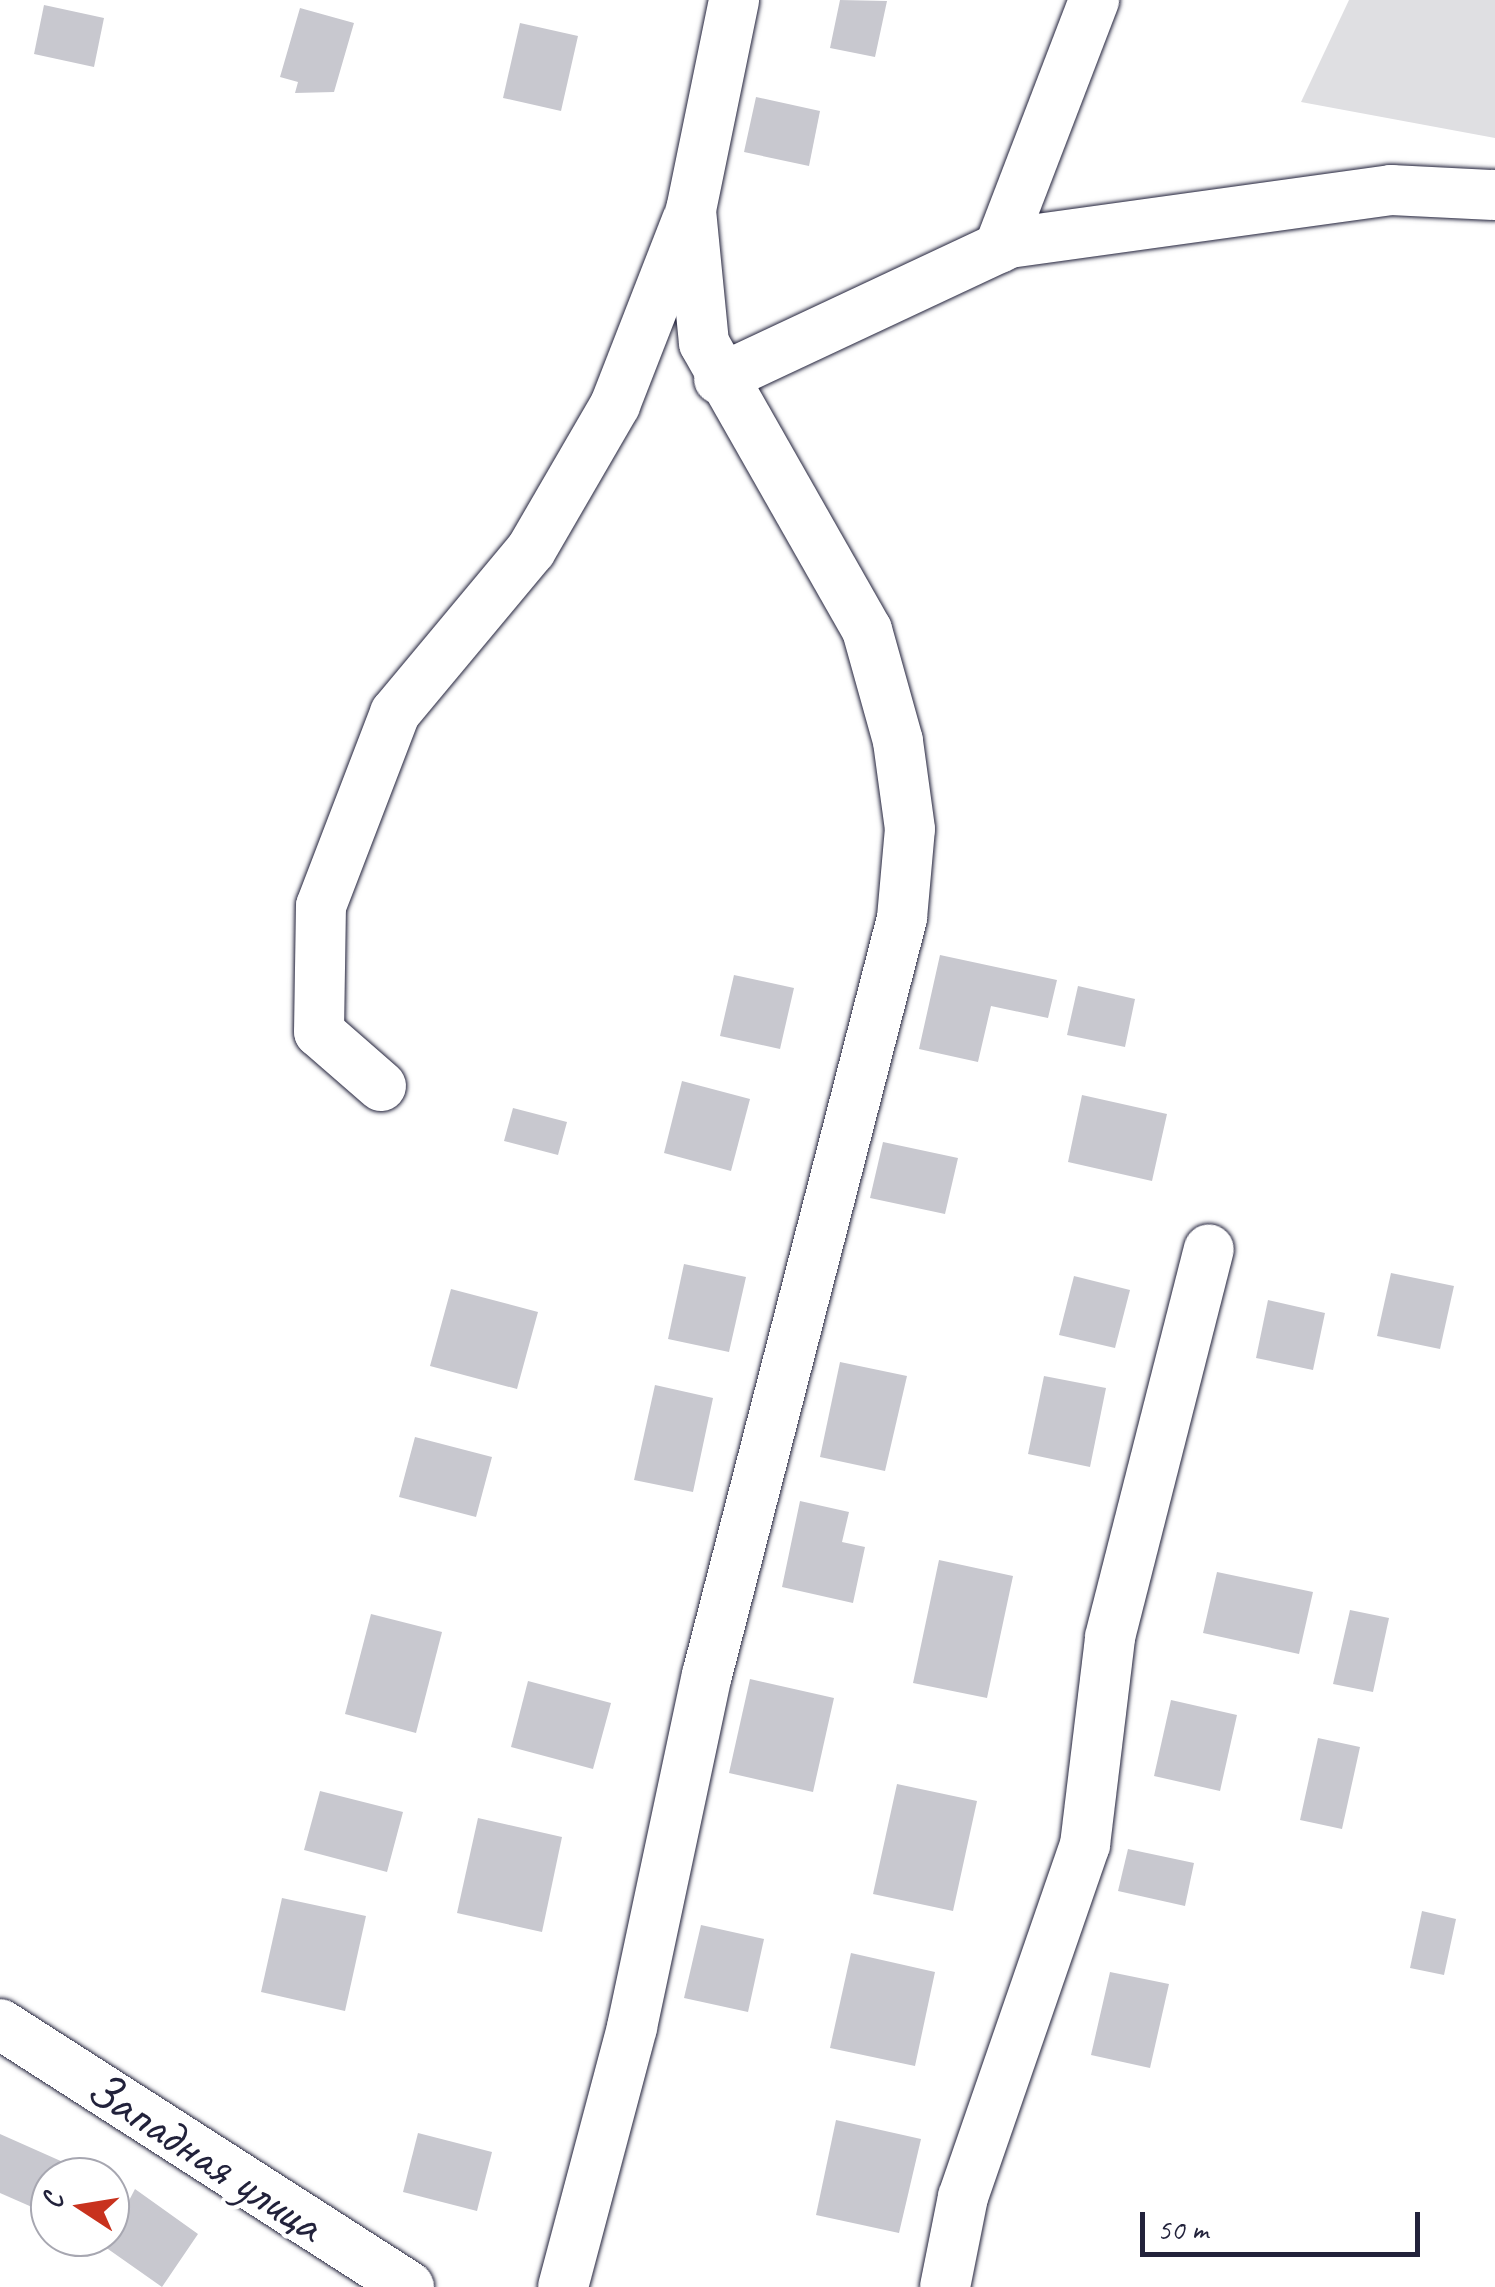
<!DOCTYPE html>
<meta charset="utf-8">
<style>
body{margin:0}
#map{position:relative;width:1495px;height:2287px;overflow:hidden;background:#fff;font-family:Caveat,sans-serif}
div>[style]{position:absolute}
.green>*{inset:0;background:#dfdfe2}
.building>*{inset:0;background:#c8c8cf}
.roads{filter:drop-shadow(0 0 2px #22223b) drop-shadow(0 0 2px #22223b)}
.minor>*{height:50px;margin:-25px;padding:0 25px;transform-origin:25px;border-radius:25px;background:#fff}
span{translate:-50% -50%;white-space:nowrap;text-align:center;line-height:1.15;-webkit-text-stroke:9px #fff;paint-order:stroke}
.street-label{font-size:50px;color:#22223b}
.north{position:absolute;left:30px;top:2157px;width:100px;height:100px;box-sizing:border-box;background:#fff;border:2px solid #a7a7b1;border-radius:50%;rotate:282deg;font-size:28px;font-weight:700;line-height:40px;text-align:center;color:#22223b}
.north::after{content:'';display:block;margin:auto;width:35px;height:45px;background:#c8321e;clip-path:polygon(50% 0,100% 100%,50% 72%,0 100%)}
.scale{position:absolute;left:1140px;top:2212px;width:280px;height:45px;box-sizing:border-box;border:5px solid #22223b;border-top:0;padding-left:12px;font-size:30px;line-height:35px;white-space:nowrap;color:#22223b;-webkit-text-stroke:8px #fff;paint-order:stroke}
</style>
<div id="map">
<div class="green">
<div style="clip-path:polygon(1349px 0,1495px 0,1495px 138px,1301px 102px)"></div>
</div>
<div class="building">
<div style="clip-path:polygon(840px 0,887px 1px,875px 57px,830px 48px)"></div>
<div style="clip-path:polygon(44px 5px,104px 18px,94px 67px,34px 54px)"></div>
<div style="clip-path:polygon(300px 8px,354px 23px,334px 92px,295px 93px,298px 82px,280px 77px)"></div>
<div style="clip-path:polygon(520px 23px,578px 36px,561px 111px,503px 98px)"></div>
<div style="clip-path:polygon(756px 97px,820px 111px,809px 166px,744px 152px)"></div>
<div style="clip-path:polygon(940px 955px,1057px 980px,1048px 1018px,991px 1006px,978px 1062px,919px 1049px)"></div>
<div style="clip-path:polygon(734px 975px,794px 988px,780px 1049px,720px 1036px)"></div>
<div style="clip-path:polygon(1078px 986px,1135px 999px,1125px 1047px,1067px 1035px)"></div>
<div style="clip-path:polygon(682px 1081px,750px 1099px,731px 1171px,664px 1153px)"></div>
<div style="clip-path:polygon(1082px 1095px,1167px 1114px,1152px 1181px,1068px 1162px)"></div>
<div style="clip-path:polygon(513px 1108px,567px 1122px,558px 1155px,504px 1141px)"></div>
<div style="clip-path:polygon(883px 1142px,958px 1158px,945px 1214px,870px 1198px)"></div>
<div style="clip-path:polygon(684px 1264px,746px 1277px,729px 1352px,668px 1339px)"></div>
<div style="clip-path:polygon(1391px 1273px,1454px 1286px,1440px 1349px,1377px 1336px)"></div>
<div style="clip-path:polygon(1074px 1276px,1130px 1290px,1115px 1348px,1059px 1335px)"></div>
<div style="clip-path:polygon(451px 1289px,538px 1312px,517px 1389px,430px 1366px)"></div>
<div style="clip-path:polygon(1268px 1300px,1325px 1313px,1313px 1370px,1256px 1358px)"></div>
<div style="clip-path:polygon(840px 1362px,907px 1376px,885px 1471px,820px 1457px)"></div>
<div style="clip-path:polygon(1044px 1376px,1106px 1388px,1090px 1467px,1028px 1454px)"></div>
<div style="clip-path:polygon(655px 1385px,713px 1398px,693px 1492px,634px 1480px)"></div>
<div style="clip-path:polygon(415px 1437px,492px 1457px,476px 1517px,399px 1497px)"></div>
<div style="clip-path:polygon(800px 1501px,849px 1512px,842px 1542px,865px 1547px,853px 1603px,782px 1587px)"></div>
<div style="clip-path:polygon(939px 1560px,1013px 1576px,987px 1698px,913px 1683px)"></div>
<div style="clip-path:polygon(1217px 1572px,1313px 1592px,1299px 1654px,1203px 1633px)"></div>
<div style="clip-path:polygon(1350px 1610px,1389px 1618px,1373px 1692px,1333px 1684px)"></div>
<div style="clip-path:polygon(371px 1614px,442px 1632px,416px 1733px,345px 1714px)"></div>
<div style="clip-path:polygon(750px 1679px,834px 1698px,813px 1792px,729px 1773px)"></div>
<div style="clip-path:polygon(528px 1681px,611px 1703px,593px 1769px,511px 1747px)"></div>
<div style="clip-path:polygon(1171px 1700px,1237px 1715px,1220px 1791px,1154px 1776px)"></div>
<div style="clip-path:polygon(1318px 1738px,1360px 1747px,1342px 1829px,1300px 1820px)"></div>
<div style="clip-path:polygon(897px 1784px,977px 1801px,953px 1911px,873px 1894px)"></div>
<div style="clip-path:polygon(320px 1791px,403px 1812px,387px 1872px,304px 1850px)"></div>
<div style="clip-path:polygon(478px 1818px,562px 1837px,542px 1932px,457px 1913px)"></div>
<div style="clip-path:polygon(1128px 1849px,1194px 1863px,1185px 1906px,1118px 1891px)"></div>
<div style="clip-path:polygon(282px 1898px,366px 1916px,345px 2011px,261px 1992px)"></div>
<div style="clip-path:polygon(1422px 1911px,1456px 1919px,1444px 1975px,1410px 1968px)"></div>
<div style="clip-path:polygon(701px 1925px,764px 1939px,748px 2012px,684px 1998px)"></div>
<div style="clip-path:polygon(851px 1953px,935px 1972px,915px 2066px,830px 2048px)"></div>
<div style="clip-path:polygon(1110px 1972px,1169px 1984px,1150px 2068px,1091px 2055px)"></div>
<div style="clip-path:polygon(836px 2120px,921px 2139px,899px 2233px,816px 2215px)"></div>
<div style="clip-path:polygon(418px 2133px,492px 2152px,477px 2211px,403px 2192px)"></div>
<div style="clip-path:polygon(0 2134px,63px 2162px,41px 2211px,0 2193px)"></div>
<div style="clip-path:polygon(135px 2189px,198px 2234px,162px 2287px,98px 2242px,110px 2237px)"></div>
</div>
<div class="roads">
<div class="minor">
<div style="left:999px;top:248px;width:266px;rotate:-69deg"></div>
<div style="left:719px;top:379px;width:320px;rotate:-25.1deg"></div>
<div style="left:1009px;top:243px;width:386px;rotate:-7.9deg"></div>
<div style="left:1391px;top:190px;width:104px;rotate:2.8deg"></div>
<div style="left:381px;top:1086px;width:82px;rotate:-138.9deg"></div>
<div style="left:319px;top:1032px;width:126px;rotate:-89.1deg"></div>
<div style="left:321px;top:906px;width:207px;rotate:-69deg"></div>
<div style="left:395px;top:713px;width:212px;rotate:-50.2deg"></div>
<div style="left:531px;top:550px;width:168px;rotate:-59.9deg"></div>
<div style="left:615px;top:405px;width:199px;rotate:-68.7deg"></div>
<div style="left:0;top:2024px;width:486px;rotate:32.7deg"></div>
<div style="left:563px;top:2287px;width:269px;rotate:-75.1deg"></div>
<div style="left:632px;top:2027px;width:360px;rotate:-78deg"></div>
<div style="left:707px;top:1675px;width:782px;rotate:-75.55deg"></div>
<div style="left:902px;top:918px;width:89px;rotate:-84.9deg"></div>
<div style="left:910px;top:829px;width:89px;rotate:-97.8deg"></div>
<div style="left:898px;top:741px;width:115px;rotate:-105.6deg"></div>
<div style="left:867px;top:630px;width:330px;rotate:-119.6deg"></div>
<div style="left:704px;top:343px;width:134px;rotate:-95.6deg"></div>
<div style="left:691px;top:210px;width:214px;rotate:-78.4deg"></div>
<div style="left:945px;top:2287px;width:92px;rotate:-78.7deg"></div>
<div style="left:963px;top:2197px;width:373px;rotate:-70.9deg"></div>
<div style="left:1085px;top:1845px;width:209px;rotate:-83.1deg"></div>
<div style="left:1110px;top:1637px;width:400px;rotate:-75.7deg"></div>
</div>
</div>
<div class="street-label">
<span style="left:205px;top:2156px;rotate:33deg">Западная улица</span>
</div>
<div class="north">С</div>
<div class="scale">50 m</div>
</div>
